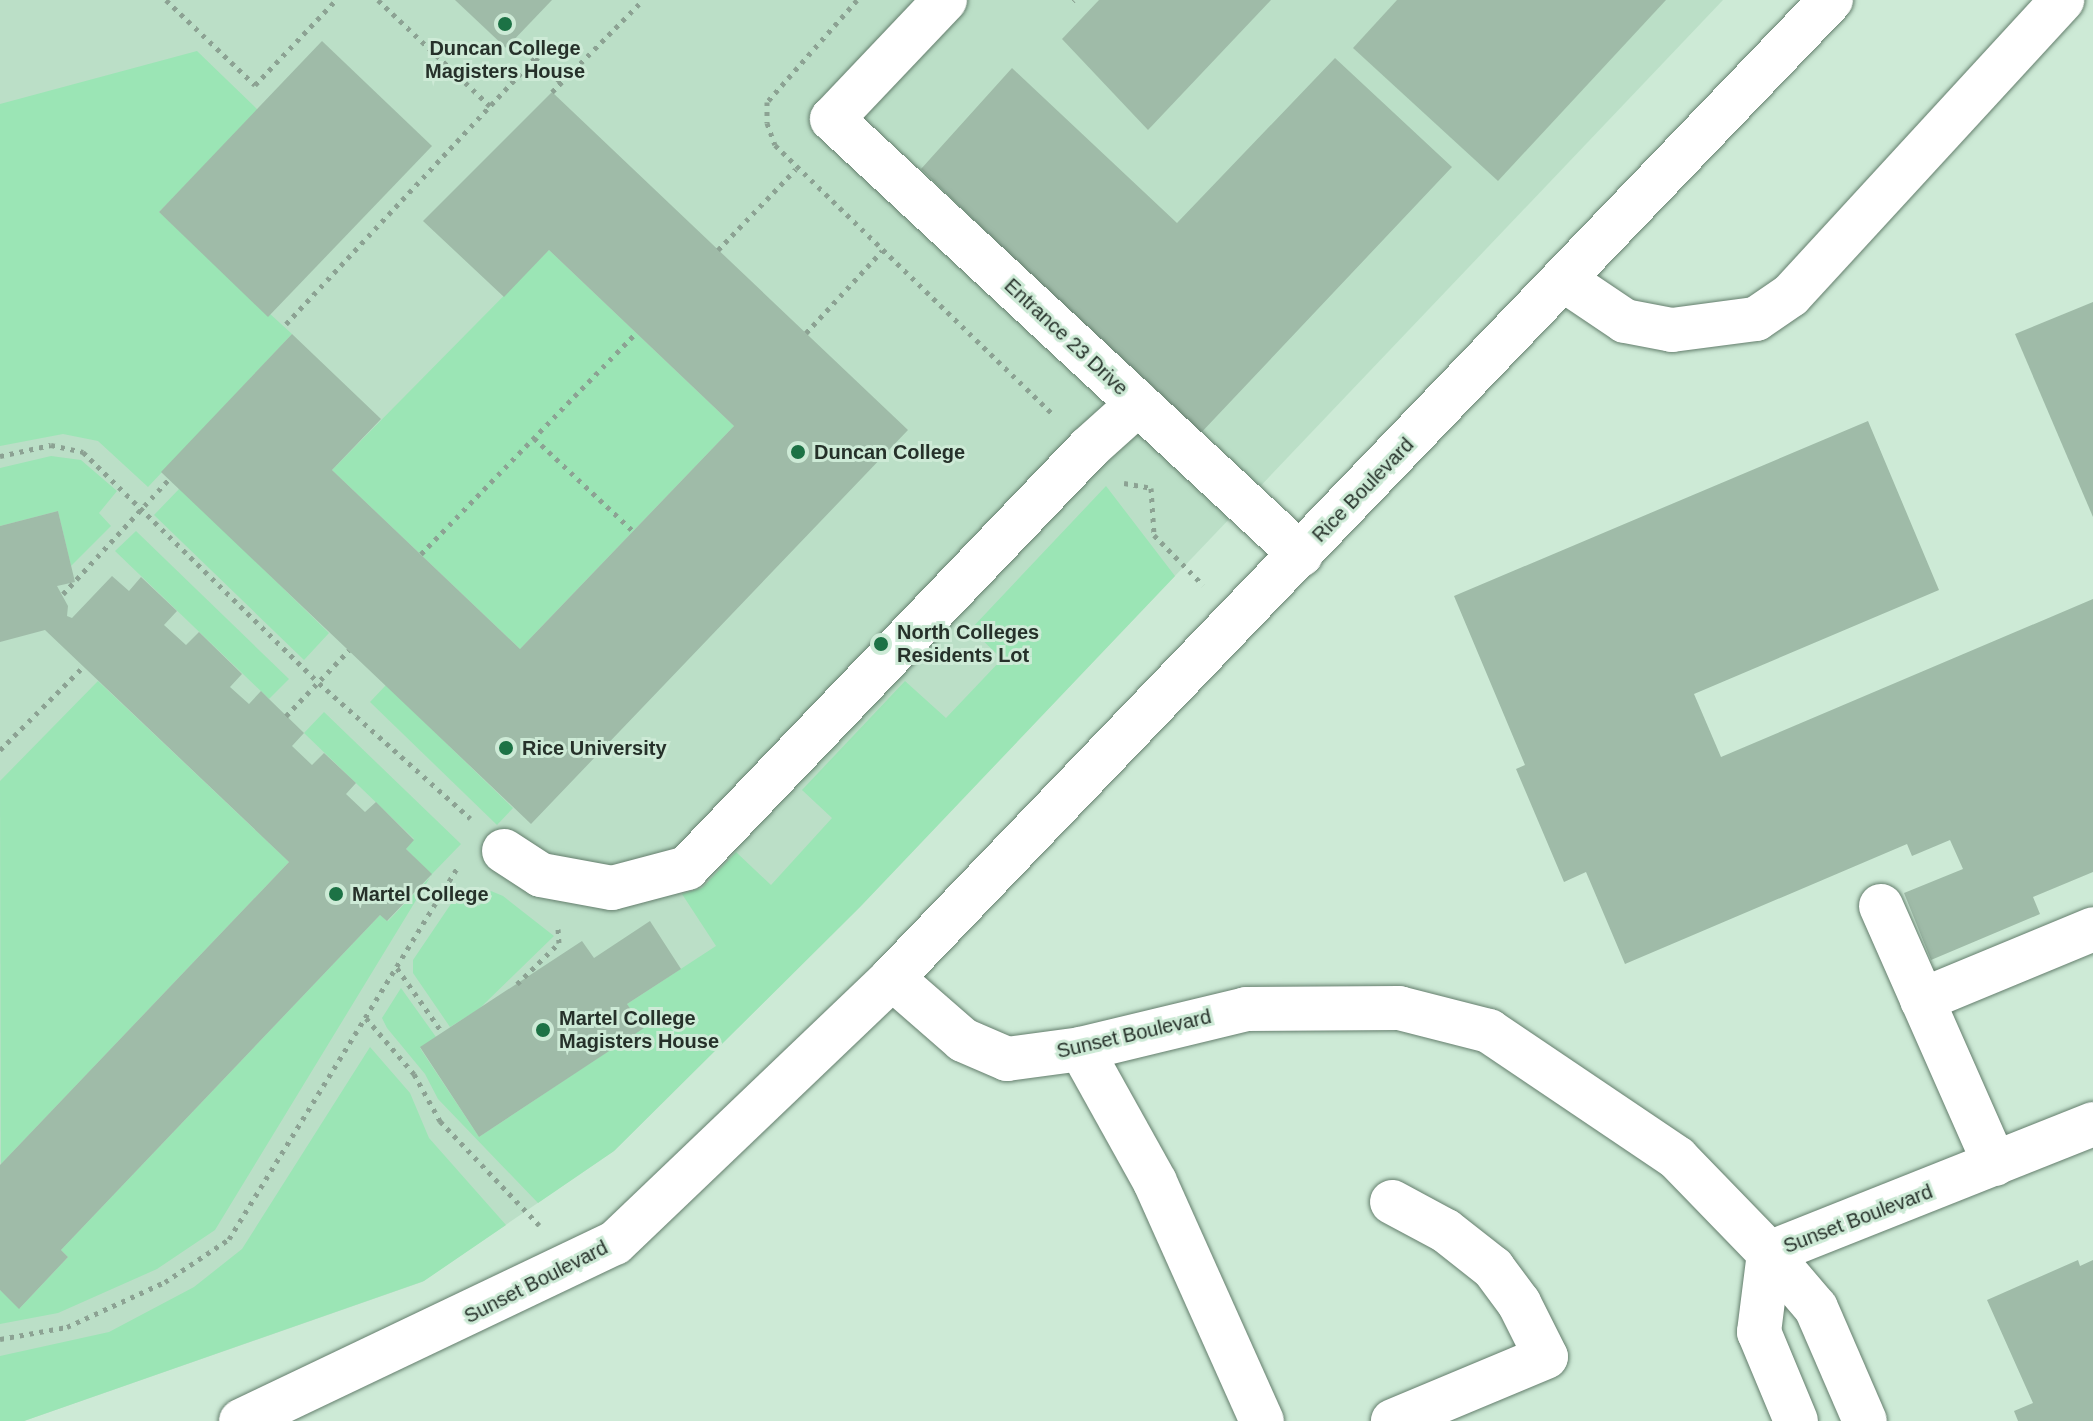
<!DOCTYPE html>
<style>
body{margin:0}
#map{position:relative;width:2093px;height:1421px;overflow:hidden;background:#cdead6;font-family:Helvetica,sans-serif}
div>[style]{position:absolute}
.built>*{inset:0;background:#bbdfc7}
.green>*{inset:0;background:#9be5b5}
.building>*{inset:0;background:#9fbba8}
.path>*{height:5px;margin-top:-2.5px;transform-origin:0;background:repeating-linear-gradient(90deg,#8ca293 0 4px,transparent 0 10px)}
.roads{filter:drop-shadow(0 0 2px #647e6d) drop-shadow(0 0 2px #647e6d)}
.minor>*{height:44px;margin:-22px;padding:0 22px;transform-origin:22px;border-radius:22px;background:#fff}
.major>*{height:44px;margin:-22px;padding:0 22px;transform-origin:22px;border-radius:22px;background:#fff}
.dots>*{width:22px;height:22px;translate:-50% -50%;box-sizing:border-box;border:4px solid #cdead6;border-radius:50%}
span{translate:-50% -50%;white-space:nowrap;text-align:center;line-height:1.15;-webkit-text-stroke:6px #cdead6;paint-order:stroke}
.poi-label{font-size:20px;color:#26312a;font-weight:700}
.left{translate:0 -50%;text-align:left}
.street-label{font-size:20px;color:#26312a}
</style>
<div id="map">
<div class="built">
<div style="clip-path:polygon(0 0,1723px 0,860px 907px,614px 1151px,422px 1282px,24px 1421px,0 1421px)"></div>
</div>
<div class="green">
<div style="clip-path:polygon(197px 51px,258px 110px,159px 212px,292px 334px,148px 487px,98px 441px,63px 434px,0 446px,0 104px)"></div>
<div style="clip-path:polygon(549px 250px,734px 426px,520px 649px,332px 470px)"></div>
<div style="clip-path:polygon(51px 456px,81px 460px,117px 491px,99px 513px,111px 526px,71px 566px,58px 511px,0 526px,0 468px)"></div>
<div style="clip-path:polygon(1106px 486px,1175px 576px,860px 907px,614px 1151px,538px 1203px,438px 1099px,425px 1074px,387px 1028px,382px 1018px,401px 988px,436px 1037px,420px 1048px,479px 1137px,643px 1028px,627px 1004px,716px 946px,682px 894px,702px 888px,736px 852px,771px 885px,832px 818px,802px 790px,905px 681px,946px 718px,1002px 659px,971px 629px)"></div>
<div style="clip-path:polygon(180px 488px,329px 633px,304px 660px,154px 515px)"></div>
<div style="clip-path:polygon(136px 531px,289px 679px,269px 699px,115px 551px)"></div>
<div style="clip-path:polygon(98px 681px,289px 862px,1px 1164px,0 781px)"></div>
<div style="clip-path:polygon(386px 685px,513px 808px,497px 825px,370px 702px)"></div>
<div style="clip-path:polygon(324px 712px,461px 844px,432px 874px,215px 1230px,157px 1269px,58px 1313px,0 1324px,0 1290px,20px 1308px,68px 1257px,61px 1250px,380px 915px,388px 921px,432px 875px,406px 849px,414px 839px,304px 733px)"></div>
<div style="clip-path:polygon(461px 889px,479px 906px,491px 891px,503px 896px,554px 936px,479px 1009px,450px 1027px,413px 973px,413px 960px)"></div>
<div style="clip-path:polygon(370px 1047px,410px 1093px,429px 1138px,506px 1225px,424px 1281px,24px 1421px,0 1421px,0 1356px,109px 1332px,194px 1287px,242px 1249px)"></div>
</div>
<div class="building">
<div style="clip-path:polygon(455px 0,552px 0,506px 48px)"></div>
<div style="clip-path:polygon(1099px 0,1271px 0,1148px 130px,1062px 39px)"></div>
<div style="clip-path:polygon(1397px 0,1666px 0,1498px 181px,1353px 48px)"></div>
<div style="clip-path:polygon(322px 41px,432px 146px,268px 317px,159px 212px)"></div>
<div style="clip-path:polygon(1335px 58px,1452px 167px,1198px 436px,921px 169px,1012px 68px,1177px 223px)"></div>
<div style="clip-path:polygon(552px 92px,908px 430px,531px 824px,161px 472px,292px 334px,381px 419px,332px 470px,520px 649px,734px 426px,549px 250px,504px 297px,423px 221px)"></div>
<div style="clip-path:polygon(2093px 302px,2093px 517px,2015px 334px)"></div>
<div style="clip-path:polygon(1868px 421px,1939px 590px,1694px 694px,1721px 757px,2093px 599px,2093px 872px,2033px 897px,2040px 914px,1931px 960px,1904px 893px,1963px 869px,1950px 840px,1912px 856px,1907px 844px,1625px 964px,1586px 872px,1564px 882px,1516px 769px,1525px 765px,1454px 596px)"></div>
<div style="clip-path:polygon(58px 511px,75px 582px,57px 586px,68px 606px,67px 616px,72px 618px,112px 576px,129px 591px,141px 577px,177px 611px,164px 625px,186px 645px,199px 632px,242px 674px,230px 687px,249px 704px,261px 691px,269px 699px,304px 733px,292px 746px,312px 765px,324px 753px,356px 783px,346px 794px,365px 812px,376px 802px,414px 840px,406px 849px,432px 874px,387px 921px,380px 915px,61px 1250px,68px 1257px,19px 1309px,0 1290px,0 1165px,289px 862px,45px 630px,0 642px,0 526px)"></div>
<div style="clip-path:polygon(650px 921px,681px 969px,627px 1004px,644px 1028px,479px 1137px,420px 1047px,582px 941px,594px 958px)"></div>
<div style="clip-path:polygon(2078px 1260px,2080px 1266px,2093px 1260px,2093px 1421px,2018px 1421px,2014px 1411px,2033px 1403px,1987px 1300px)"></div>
</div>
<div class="path">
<div style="left:166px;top:0;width:123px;rotate:43.7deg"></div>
<div style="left:255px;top:85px;width:117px;rotate:-46.4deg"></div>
<div style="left:378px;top:0;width:154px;rotate:43.4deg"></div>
<div style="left:857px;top:0;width:136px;rotate:131.4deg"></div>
<div style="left:767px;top:102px;width:21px;rotate:90deg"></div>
<div style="left:767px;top:123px;width:23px;rotate:70deg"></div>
<div style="left:775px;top:145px;width:388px;rotate:44.1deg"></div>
<div style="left:1073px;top:1px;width:1px;rotate:-45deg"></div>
<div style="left:552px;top:92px;width:129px;rotate:-45.3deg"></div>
<div style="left:718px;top:250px;width:112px;rotate:-46.1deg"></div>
<div style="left:286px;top:324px;width:364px;rotate:-46.9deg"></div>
<div style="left:535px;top:58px;width:35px;rotate:43deg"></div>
<div style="left:806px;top:333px;width:112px;rotate:-47.2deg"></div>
<div style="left:534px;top:438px;width:136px;rotate:43.2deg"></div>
<div style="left:0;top:456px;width:52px;rotate:-12.2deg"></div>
<div style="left:51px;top:445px;width:33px;rotate:12deg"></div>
<div style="left:83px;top:452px;width:330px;rotate:44.4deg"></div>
<div style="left:319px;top:683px;width:203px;rotate:41.8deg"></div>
<div style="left:1124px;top:483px;width:27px;rotate:10deg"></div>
<div style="left:1151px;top:488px;width:47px;rotate:86.3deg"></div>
<div style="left:1154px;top:535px;width:70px;rotate:45.6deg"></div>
<div style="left:421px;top:554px;width:308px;rotate:-45.8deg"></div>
<div style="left:63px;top:594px;width:156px;rotate:-47.3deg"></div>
<div style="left:286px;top:716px;width:91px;rotate:-46.3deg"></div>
<div style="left:0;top:750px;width:117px;rotate:-45deg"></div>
<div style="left:397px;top:968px;width:78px;rotate:54.9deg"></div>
<div style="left:517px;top:984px;width:59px;rotate:-44.3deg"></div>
<div style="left:559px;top:943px;width:14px;rotate:-94deg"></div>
<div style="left:366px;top:1018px;width:74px;rotate:49.4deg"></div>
<div style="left:414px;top:1074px;width:54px;rotate:61deg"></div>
<div style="left:440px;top:1121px;width:144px;rotate:46.4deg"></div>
<div style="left:0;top:1339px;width:68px;rotate:-10.2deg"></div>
<div style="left:67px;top:1327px;width:108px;rotate:-24.7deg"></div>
<div style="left:165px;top:1282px;width:77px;rotate:-33.9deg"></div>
<div style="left:229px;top:1239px;width:437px;rotate:-58.4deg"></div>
</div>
<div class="roads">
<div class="minor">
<div style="left:945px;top:0;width:164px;rotate:133.5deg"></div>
<div style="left:832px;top:119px;width:640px;rotate:42.91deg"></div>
<div style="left:1564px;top:280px;width:73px;rotate:33.9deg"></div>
<div style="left:1625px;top:321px;width:48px;rotate:10.8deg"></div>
<div style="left:1672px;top:330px;width:85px;rotate:-7.5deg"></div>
<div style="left:1756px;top:319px;width:42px;rotate:-34.4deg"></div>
<div style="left:1791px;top:295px;width:401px;rotate:-47.4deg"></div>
<div style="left:504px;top:851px;width:44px;rotate:33deg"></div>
<div style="left:541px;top:875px;width:72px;rotate:10.4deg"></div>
<div style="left:612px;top:888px;width:78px;rotate:-14.9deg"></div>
<div style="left:687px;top:868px;width:581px;rotate:-46.25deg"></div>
<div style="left:1089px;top:448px;width:66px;rotate:-41.9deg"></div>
<div style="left:1881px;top:906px;width:282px;rotate:66.2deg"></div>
<div style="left:892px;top:978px;width:94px;rotate:41.1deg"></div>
<div style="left:963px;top:1040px;width:48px;rotate:23.4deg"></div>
<div style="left:1007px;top:1059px;width:75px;rotate:-7.7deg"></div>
<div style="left:1081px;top:1049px;width:170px;rotate:-13.6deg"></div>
<div style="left:1246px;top:1009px;width:153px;rotate:-0.4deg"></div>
<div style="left:1399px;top:1008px;width:93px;rotate:14.3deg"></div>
<div style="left:1489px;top:1031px;width:227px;rotate:34deg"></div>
<div style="left:1677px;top:1158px;width:132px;rotate:45.9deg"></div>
<div style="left:1769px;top:1253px;width:72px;rotate:49.5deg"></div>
<div style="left:1816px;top:1308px;width:123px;rotate:66.6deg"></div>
<div style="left:1922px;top:1000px;width:185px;rotate:-22.5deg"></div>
<div style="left:1081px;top:1049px;width:152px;rotate:60.9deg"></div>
<div style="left:1155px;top:1182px;width:262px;rotate:65.9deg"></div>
<div style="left:1392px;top:1202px;width:61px;rotate:28.2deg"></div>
<div style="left:1446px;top:1231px;width:60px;rotate:38.2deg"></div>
<div style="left:1493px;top:1268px;width:44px;rotate:53.4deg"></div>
<div style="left:1519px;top:1303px;width:60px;rotate:63.4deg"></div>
<div style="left:1546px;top:1357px;width:166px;rotate:157.3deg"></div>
<div style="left:1769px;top:1253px;width:349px;rotate:-21.7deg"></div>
<div style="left:1769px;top:1253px;width:80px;rotate:97.2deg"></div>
<div style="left:1759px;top:1332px;width:96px;rotate:67.4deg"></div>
</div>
<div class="major">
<div style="left:241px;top:1421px;width:414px;rotate:-25.5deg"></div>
<div style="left:615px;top:1243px;width:383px;rotate:-43.7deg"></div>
<div style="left:892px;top:978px;width:1356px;rotate:-46.17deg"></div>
</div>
</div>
<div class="dots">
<div style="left:505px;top:24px;background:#1c7245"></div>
<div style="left:798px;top:452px;background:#1c7245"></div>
<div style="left:881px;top:644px;background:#1c7245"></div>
<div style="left:506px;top:748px;background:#1c7245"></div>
<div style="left:336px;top:894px;background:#1c7245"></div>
<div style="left:543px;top:1030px;background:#1c7245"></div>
</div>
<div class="poi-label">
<span style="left:505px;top:60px">Duncan College<br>Magisters House</span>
<span class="left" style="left:814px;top:452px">Duncan College</span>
<span class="left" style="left:897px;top:644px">North Colleges<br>Residents Lot</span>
<span class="left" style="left:522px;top:748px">Rice University</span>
<span class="left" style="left:352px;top:894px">Martel College</span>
<span class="left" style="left:559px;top:1030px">Martel College<br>Magisters House</span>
</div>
<div class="street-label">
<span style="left:1066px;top:337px;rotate:43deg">Entrance 23 Drive</span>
<span style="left:1363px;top:490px;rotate:-46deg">Rice Boulevard</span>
<span style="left:1134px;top:1034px;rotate:-13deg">Sunset Boulevard</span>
<span style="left:1858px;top:1219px;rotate:-21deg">Sunset Boulevard</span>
<span style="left:536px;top:1282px;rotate:-27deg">Sunset Boulevard</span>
</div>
</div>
